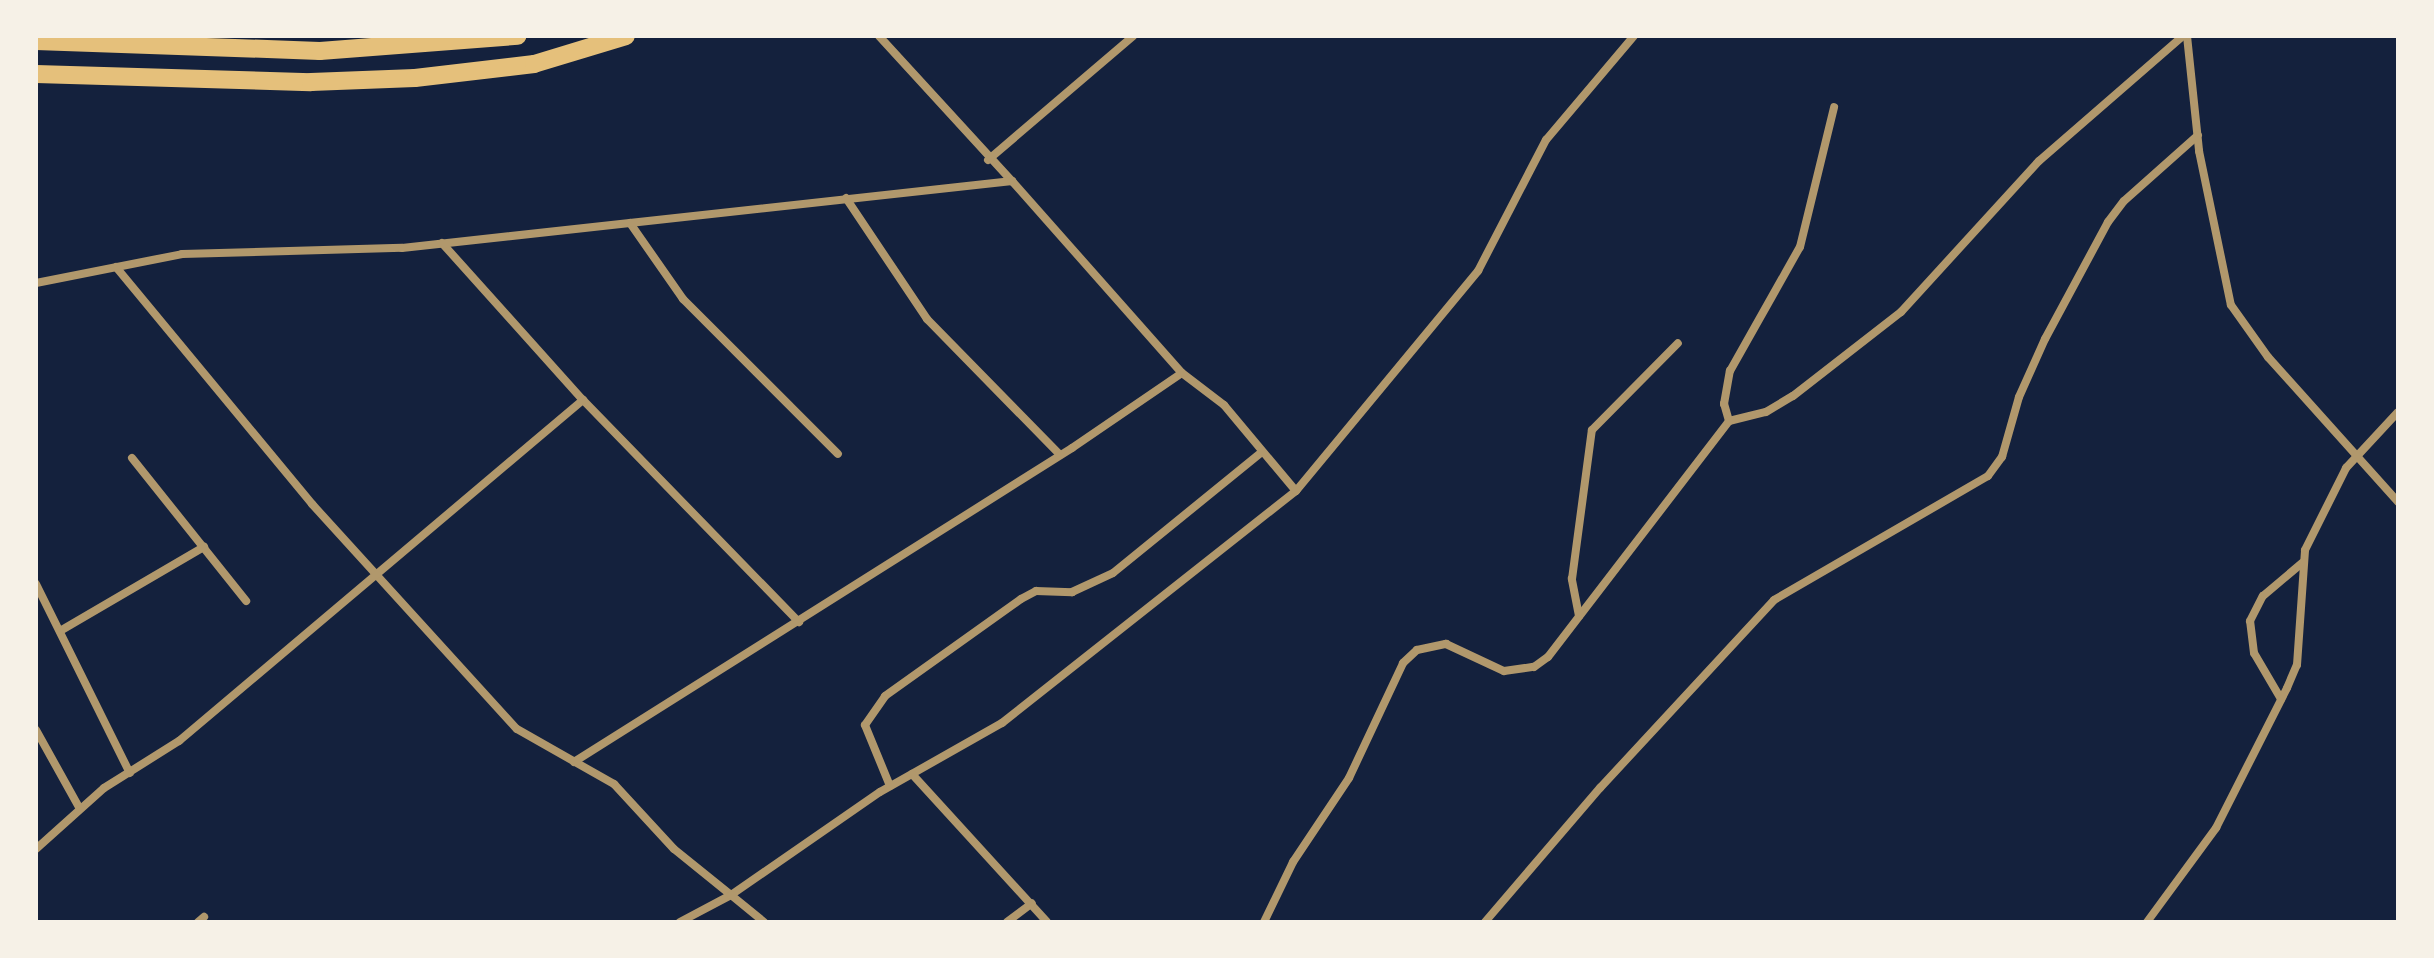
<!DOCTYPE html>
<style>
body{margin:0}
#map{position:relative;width:2434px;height:958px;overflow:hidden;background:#14213d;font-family:Karla,sans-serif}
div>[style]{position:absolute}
.minor>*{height:8px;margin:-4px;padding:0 4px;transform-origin:4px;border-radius:4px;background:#b1986c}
.primary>*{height:18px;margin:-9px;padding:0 9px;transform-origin:9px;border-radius:9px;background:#e5c07b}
span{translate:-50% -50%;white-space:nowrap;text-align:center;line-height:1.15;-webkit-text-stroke:6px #f6f1e7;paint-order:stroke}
.frame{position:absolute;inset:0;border:38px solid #f6f1e7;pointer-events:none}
</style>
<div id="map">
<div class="minor">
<div style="left:879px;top:36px;width:197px;rotate:47.5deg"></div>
<div style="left:2187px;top:36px;width:116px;rotate:84deg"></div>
<div style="left:2199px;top:151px;width:157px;rotate:78.3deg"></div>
<div style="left:2231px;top:305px;width:64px;rotate:54.6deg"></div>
<div style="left:2268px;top:357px;width:195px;rotate:48.1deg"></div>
<div style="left:988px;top:160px;width:191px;rotate:-40.5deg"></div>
<div style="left:846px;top:198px;width:146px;rotate:56.2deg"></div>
<div style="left:927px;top:319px;width:190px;rotate:45.6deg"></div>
<div style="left:630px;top:223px;width:93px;rotate:55.1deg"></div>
<div style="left:683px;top:299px;width:219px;rotate:45deg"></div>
<div style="left:442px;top:243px;width:211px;rotate:48.1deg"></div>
<div style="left:583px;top:400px;width:310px;rotate:45.8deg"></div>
<div style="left:116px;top:267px;width:308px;rotate:50.4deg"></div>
<div style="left:312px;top:504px;width:304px;rotate:47.7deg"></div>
<div style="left:517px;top:729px;width:112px;rotate:29.6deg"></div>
<div style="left:614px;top:784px;width:88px;rotate:47.3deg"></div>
<div style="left:674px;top:849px;width:73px;rotate:38.9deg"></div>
<div style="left:731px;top:895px;width:181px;rotate:-34.7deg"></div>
<div style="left:880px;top:792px;width:140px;rotate:-29.5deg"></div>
<div style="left:1002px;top:723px;width:375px;rotate:-38.3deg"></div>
<div style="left:36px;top:283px;width:149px;rotate:-11.2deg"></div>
<div style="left:182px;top:254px;width:220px;rotate:-1.6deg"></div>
<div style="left:402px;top:248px;width:614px;rotate:-6.27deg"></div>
<div style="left:1012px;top:181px;width:256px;rotate:48.5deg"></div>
<div style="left:1182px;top:373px;width:53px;rotate:37.3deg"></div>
<div style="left:1224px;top:405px;width:112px;rotate:50.1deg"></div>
<div style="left:1296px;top:491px;width:286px;rotate:-50.4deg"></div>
<div style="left:1478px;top:271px;width:148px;rotate:-62.6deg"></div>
<div style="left:1546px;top:140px;width:136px;rotate:-49.8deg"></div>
<div style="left:1729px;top:421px;width:18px;rotate:-106deg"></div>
<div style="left:1724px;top:404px;width:34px;rotate:-80deg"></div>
<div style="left:1730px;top:371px;width:142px;rotate:-60.6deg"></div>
<div style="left:1800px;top:247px;width:144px;rotate:-76.3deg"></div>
<div style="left:132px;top:458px;width:183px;rotate:51.4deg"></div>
<div style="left:36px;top:584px;width:211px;rotate:63.6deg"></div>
<div style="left:1579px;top:616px;width:38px;rotate:-101deg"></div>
<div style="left:1572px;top:579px;width:150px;rotate:-82.4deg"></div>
<div style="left:1592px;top:430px;width:122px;rotate:-45.3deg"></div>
<div style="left:60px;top:631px;width:167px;rotate:-30.3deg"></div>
<div style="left:2281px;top:699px;width:53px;rotate:-120.4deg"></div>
<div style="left:2254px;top:653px;width:32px;rotate:-97deg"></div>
<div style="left:2250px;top:621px;width:28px;rotate:-63deg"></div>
<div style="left:2263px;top:596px;width:51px;rotate:-40.2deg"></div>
<div style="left:36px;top:730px;width:90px;rotate:60.9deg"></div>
<div style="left:574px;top:762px;width:589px;rotate:-32.23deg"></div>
<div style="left:1072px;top:448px;width:133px;rotate:-34.3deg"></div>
<div style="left:912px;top:774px;width:200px;rotate:47.6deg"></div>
<div style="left:890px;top:786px;width:66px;rotate:-112.3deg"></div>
<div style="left:865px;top:725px;width:35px;rotate:-55deg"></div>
<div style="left:885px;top:696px;width:167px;rotate:-35.5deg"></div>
<div style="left:1021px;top:599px;width:17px;rotate:-28deg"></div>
<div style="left:1036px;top:591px;width:36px;rotate:2deg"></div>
<div style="left:1072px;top:592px;width:45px;rotate:-24.9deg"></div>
<div style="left:1113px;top:573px;width:192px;rotate:-39.1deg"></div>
<div style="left:36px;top:849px;width:91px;rotate:-41.9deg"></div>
<div style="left:104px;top:788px;width:89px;rotate:-32.1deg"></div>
<div style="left:179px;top:741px;width:529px;rotate:-40.17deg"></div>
<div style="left:198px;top:922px;width:8px;rotate:-40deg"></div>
<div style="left:680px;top:922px;width:58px;rotate:-27.9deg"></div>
<div style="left:731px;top:895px;width:43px;rotate:39.3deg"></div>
<div style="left:1007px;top:922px;width:31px;rotate:-37deg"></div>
<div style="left:1264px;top:922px;width:67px;rotate:-64.2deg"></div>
<div style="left:1293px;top:862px;width:101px;rotate:-56.3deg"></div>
<div style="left:1349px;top:778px;width:127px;rotate:-64.8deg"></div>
<div style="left:1403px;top:663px;width:19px;rotate:-43deg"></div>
<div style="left:1417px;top:650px;width:30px;rotate:-12deg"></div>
<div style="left:1446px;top:644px;width:64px;rotate:25deg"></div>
<div style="left:1504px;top:671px;width:30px;rotate:-8deg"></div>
<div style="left:1534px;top:667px;width:17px;rotate:-36deg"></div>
<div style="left:1548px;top:657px;width:297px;rotate:-52.5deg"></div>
<div style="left:1729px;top:421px;width:38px;rotate:-14deg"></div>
<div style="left:1766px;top:412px;width:31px;rotate:-31deg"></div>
<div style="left:1793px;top:396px;width:137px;rotate:-37.9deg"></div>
<div style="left:1901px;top:312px;width:205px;rotate:-47.6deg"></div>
<div style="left:2039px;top:161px;width:191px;rotate:-41deg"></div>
<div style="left:1485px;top:922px;width:177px;rotate:-49.4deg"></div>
<div style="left:1600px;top:788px;width:256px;rotate:-47.2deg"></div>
<div style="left:1774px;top:600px;width:247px;rotate:-30.1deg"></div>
<div style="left:1988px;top:476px;width:24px;rotate:-54deg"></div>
<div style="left:2002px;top:457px;width:62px;rotate:-74.2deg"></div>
<div style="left:2019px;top:397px;width:64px;rotate:-65.9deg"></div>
<div style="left:2045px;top:339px;width:133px;rotate:-61.7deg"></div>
<div style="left:2108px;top:222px;width:26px;rotate:-53deg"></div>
<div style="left:2124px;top:201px;width:99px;rotate:-41.7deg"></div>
<div style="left:2147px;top:922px;width:117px;rotate:-53.7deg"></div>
<div style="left:2216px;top:828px;width:157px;rotate:-63.1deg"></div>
<div style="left:2287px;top:688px;width:25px;rotate:-67deg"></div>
<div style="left:2297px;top:665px;width:115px;rotate:-86deg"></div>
<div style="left:2305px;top:550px;width:92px;rotate:-63.4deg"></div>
<div style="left:2346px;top:468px;width:76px;rotate:-47.1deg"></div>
</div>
<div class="primary">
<div style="left:36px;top:41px;width:284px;rotate:2deg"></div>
<div style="left:320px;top:51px;width:198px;rotate:-4.4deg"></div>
<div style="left:36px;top:74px;width:275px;rotate:1.7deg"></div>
<div style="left:311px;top:82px;width:104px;rotate:-2.2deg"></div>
<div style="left:415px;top:78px;width:120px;rotate:-6.7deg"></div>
<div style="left:534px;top:64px;width:96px;rotate:-16.9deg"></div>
</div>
<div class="frame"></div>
</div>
